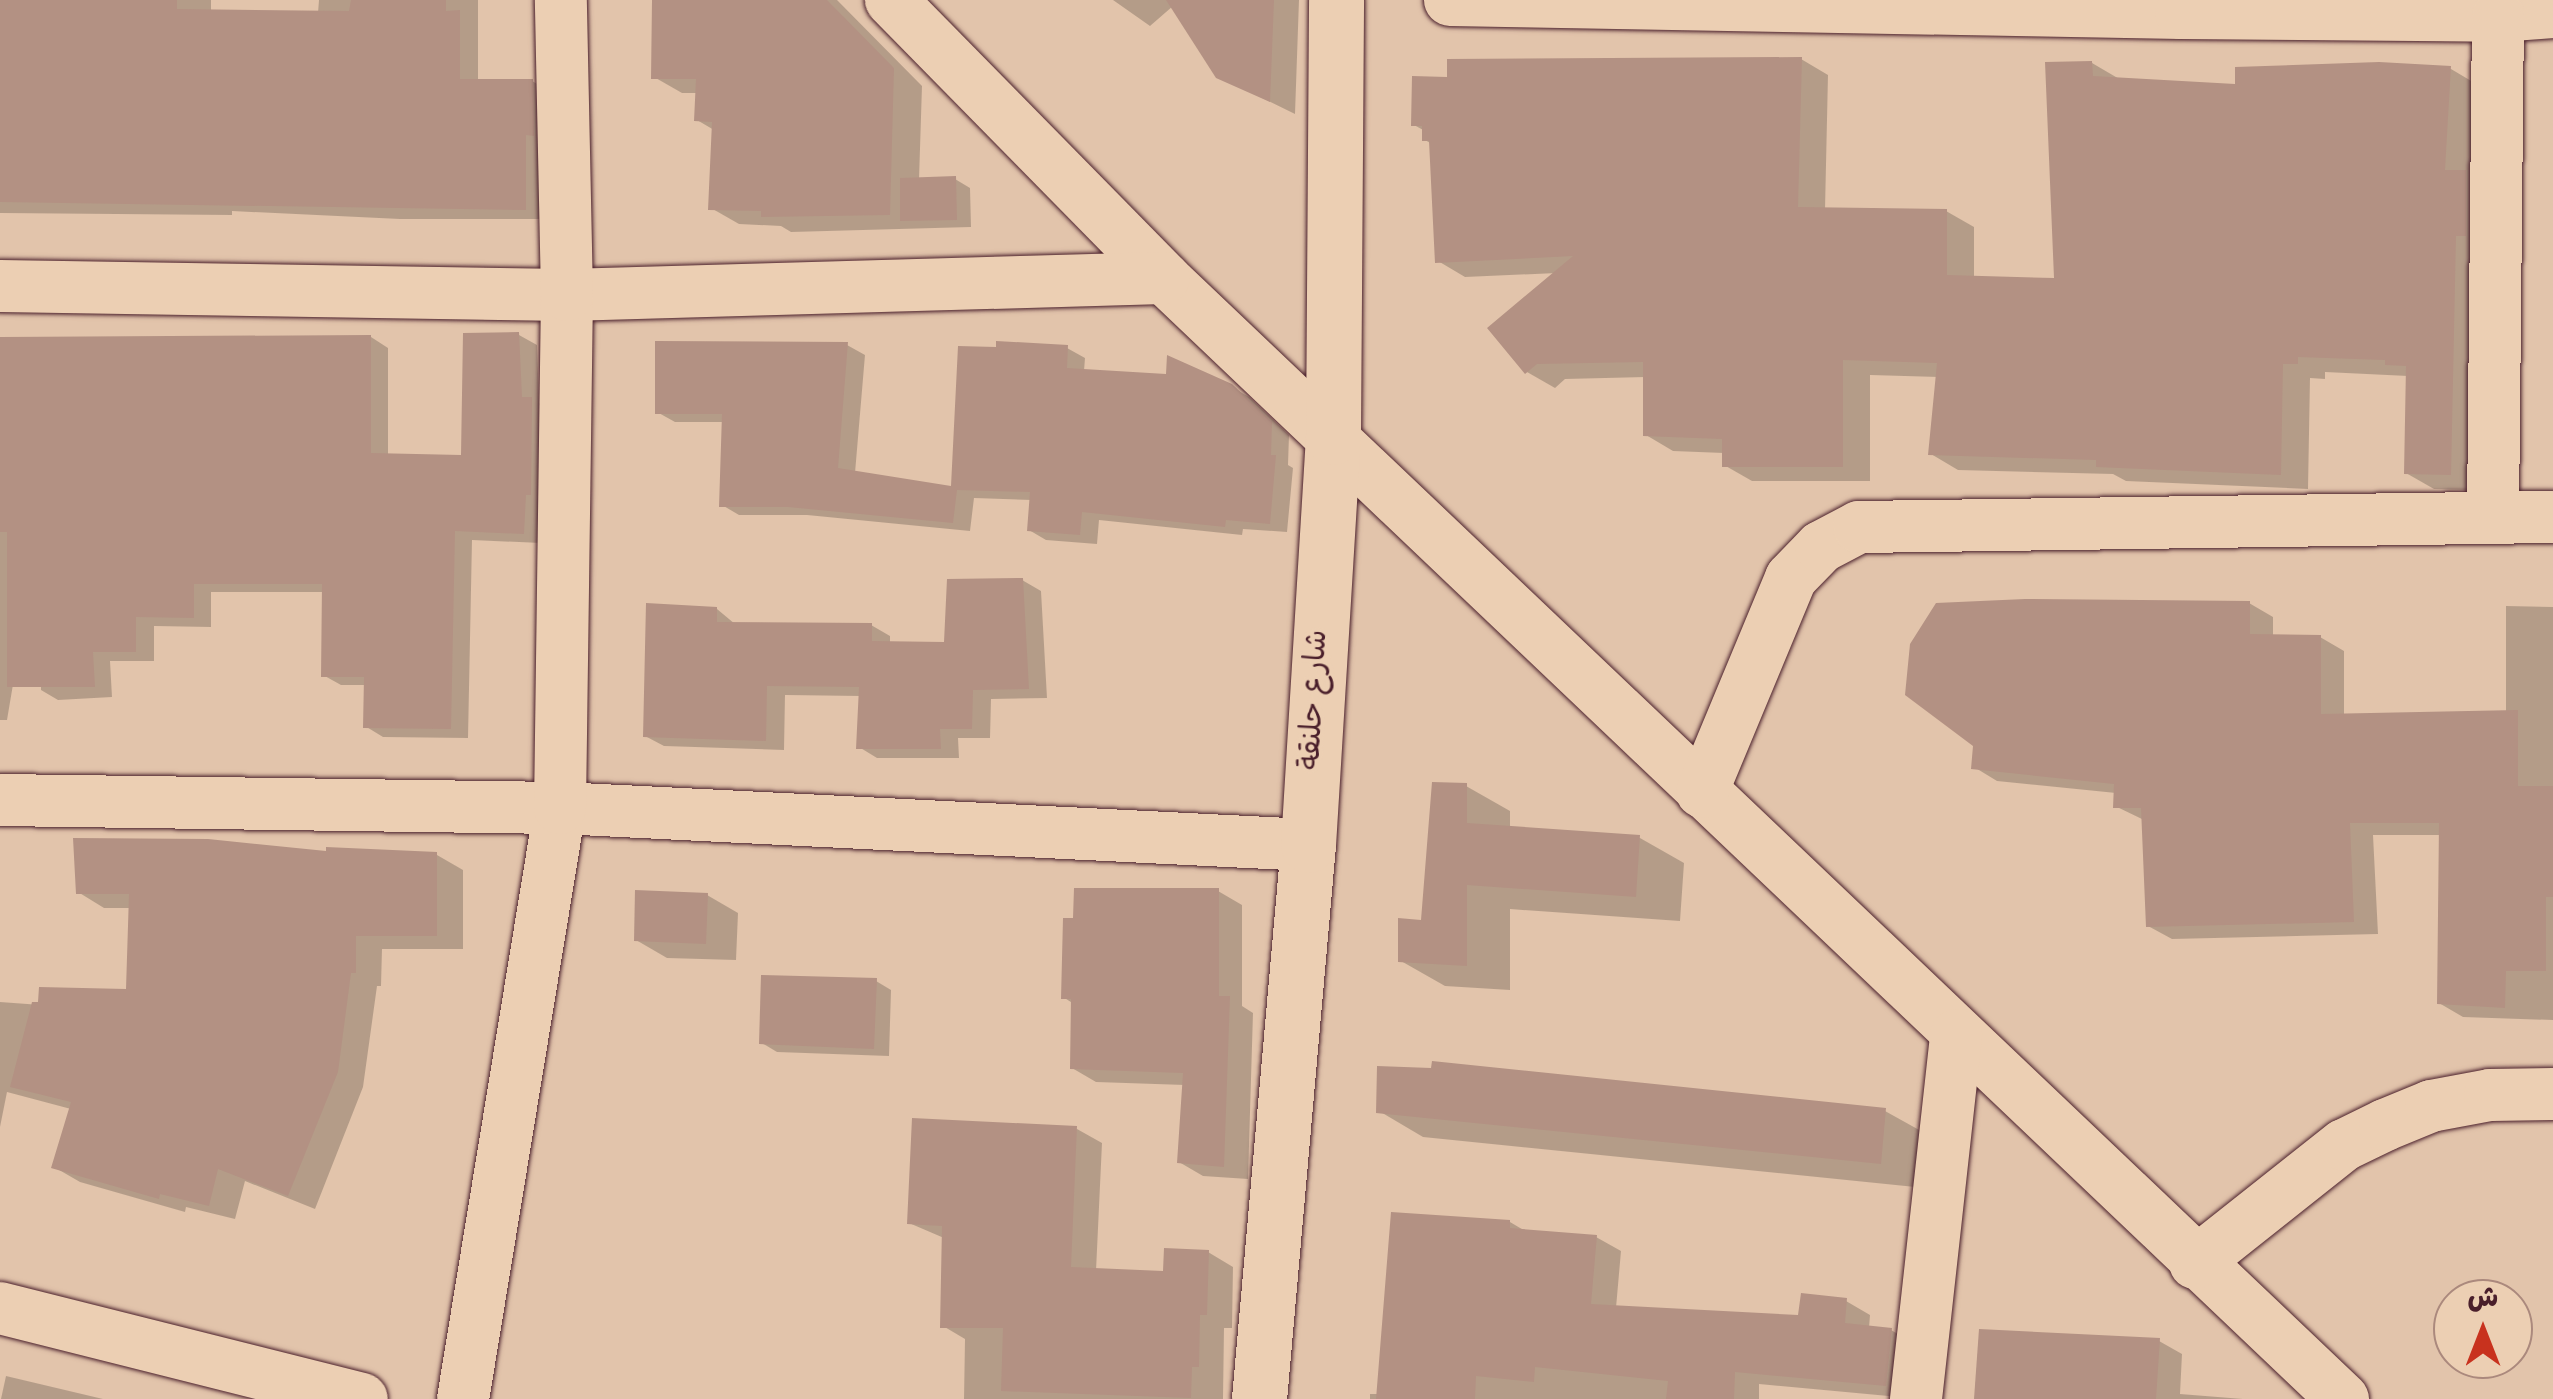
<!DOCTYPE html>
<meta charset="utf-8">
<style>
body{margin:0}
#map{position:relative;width:2553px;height:1399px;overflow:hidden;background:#e2c4ab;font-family:"Gochi Hand","Playpen Sans Arabic",sans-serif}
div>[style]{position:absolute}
.shadow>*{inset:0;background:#0003}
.building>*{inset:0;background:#b39183}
.roads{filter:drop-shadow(0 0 2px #4a1f2b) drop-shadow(0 0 2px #4a1f2b)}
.street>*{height:52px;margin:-26px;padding:0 26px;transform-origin:26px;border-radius:26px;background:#eccfb3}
.secondary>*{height:55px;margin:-27.5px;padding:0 27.5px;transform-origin:27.5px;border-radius:27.5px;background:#eccfb3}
span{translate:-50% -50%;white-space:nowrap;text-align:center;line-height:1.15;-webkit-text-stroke:8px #eccfb3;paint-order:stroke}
.street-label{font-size:30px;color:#4a1f2b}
.north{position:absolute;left:2433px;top:1279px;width:100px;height:100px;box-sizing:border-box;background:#eccfb3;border:2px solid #ab897d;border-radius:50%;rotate:0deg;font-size:28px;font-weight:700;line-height:40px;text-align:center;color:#4a1f2b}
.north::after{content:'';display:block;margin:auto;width:35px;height:45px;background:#c8321e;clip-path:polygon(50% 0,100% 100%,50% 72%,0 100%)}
</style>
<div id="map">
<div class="shadow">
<div style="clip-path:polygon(0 0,211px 0,211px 12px,318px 13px,319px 0,478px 0,478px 81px,532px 81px,551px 92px,544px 219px,400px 219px,232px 211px,232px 215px,0 213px)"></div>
<div style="clip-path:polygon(654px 0,837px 0,922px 86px,919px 180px,955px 179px,970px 188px,971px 227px,791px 232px,781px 226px,739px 224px,711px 208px,714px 130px,697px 120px,698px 93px,682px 93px,654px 77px)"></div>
<div style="clip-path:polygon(1113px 0,1299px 0,1295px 114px,1218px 76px,1173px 6px,1150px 26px)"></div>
<div style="clip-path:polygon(1801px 59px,1828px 75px,1825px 210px,1946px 211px,1974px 227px,1974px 278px,2057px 280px,2092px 63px,2121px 80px,2238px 86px,2451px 69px,2478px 85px,2478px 490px,2434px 489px,2406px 473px,2408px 376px,2325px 372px,2325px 379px,2310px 378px,2308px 489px,2126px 481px,2113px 474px,1958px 470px,1931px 454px,1939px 377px,1870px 375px,1870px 481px,1752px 481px,1724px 465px,1724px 453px,1673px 451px,1646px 435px,1646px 377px,1565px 379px,1555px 388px,1527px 372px,1557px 273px,1465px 277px,1438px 261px,1432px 144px,1425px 140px,1425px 131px,1414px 125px,1450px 80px)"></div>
<div style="clip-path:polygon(519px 335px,537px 345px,539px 403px,550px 409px,541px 543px,472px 540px,468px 738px,383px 737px,365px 726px,366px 685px,341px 685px,323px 675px,325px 592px,211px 592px,211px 627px,154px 626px,154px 661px,110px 661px,112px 697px,58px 700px,41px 690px,41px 639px,21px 637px,7px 720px,0 720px,0 339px,371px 337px,388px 348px,388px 456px,463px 457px)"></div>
<div style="clip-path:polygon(847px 345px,865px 355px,855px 473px,954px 489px,1067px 348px,1085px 358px,1084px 371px,1230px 386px,1249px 397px,1289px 435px,1288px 465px,1293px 468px,1287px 532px,1243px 529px,1242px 535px,1099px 520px,1097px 544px,1046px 540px,1029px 530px,1032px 500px,974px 498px,970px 531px,807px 515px,739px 515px,722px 505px,724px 422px,675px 422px,657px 412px)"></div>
<div style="clip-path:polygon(1022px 580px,1041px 591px,1047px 698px,991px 699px,990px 738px,958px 738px,959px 758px,877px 758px,859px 747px,861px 696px,785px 695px,784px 750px,664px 746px,645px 736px,717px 609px,735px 624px,871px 625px,890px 636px,890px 644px,947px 645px)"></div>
<div style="clip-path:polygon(2249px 603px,2273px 617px,2273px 636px,2320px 637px,2344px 651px,2344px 716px,2506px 712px,2506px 606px,2553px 607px,2553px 1020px,2463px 1017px,2439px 1003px,2441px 835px,2373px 835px,2378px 934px,2172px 939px,2148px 926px,2144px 820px,2115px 806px,2116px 793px,1997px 781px,1974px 767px)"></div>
<div style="clip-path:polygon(1466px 786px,1510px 811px,1510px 828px,1640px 838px,1684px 863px,1680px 921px,1510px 909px,1510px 990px,1445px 986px,1401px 961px,1424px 922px)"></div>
<div style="clip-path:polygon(329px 854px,437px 855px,463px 870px,463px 949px,382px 949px,381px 986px,377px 986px,363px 1087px,315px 1209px,245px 1181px,235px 1219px,186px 1207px,185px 1212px,80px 1182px,54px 1167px,71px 1109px,7px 1092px,0 1127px,0 1002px,41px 1005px,128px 992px,131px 908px,104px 908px,78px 892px)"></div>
<div style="clip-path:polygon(1218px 891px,1242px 905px,1242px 1006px,1253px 1013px,1248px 1179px,1203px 1176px,1179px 1162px,1185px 1085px,1096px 1082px,1072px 1068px,1074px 1004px,1063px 997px,1076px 920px)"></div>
<div style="clip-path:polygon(707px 895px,738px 913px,736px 960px,667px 958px,636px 940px)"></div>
<div style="clip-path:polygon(876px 981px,891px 990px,889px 1056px,777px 1052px,762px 1043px)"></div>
<div style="clip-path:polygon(1379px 1111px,1885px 1111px,1930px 1136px,1925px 1188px,1423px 1137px)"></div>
<div style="clip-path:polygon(1077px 1129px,1102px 1143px,1096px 1271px,1165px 1274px,1208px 1252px,1233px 1267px,1232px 1328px,1224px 1328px,1223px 1399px,964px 1399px,965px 1339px,943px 1326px,944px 1238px,909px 1223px)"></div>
<div style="clip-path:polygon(1510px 1222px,1527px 1232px,1596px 1237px,1621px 1251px,1616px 1308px,1801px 1318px,1846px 1301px,1870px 1315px,1869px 1328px,1891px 1330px,1915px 1344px,1910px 1398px,1759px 1384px,1759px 1399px,1370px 1399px,1370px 1394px,1379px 1394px)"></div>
<div style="clip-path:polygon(2159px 1341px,2182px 1354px,2180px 1394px,2243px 1399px,1976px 1399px)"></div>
<div style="clip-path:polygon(6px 1376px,103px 1399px,1px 1399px)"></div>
</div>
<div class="building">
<div style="clip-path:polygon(0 0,177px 0,177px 9px,349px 11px,351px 0,446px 0,446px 11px,460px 10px,460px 79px,533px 79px,534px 136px,526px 135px,526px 210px,0 202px)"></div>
<div style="clip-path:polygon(652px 0,827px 0,894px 68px,890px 215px,761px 217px,761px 211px,708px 210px,712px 122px,694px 121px,696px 79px,651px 79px)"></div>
<div style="clip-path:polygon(1166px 0,1274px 0,1270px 102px,1216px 78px)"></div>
<div style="clip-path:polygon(1802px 57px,1798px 207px,1947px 209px,1947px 275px,2054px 278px,2045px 62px,2092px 61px,2093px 76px,2235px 84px,2235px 67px,2379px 62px,2451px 66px,2445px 170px,2466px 170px,2466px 236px,2456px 236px,2451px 475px,2404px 474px,2406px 366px,2385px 365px,2385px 360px,2298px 357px,2298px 364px,2283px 364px,2281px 475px,2096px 467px,2096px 460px,1928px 455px,1937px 363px,1843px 360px,1843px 467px,1722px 467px,1722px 439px,1643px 436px,1643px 362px,1537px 364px,1525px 374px,1487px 328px,1573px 256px,1435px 263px,1429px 141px,1422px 141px,1422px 126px,1411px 126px,1412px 76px,1447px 77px,1447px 59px)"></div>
<div style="clip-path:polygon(956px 176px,957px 220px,900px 221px,900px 178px)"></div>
<div style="clip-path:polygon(519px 332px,522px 397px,532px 397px,531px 495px,526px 495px,524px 534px,455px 531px,451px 729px,363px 728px,364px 677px,321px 677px,322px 584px,194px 584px,194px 618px,136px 617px,136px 652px,93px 652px,95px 687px,7px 687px,7px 532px,0 532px,0 337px,371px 335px,371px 453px,461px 455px,463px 333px)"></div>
<div style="clip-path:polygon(655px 341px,848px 342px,838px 468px,951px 486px,958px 346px,996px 347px,996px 341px,1068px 345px,1067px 368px,1166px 374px,1167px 355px,1232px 384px,1272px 422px,1271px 455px,1276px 455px,1270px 524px,1226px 520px,1225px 527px,1082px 512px,1080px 535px,1027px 531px,1030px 492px,957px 490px,953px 523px,788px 507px,719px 507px,722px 414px,655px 414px)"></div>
<div style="clip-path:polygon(1023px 578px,1029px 689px,973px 690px,972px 729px,940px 729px,941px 749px,856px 749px,859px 687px,767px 686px,766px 741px,643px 737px,646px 603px,717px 607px,717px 622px,872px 623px,872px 641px,944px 642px,947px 579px)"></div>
<div style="clip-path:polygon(2025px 599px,2250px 601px,2250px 634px,2321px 635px,2321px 714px,2518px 710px,2518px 786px,2553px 786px,2553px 897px,2546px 897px,2546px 971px,2506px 971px,2505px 1008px,2437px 1004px,2439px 823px,2350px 823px,2354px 922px,2146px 927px,2141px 808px,2113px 808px,2114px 784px,1971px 769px,1973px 746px,1905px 695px,1910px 644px,1936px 603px)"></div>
<div style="clip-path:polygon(1432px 782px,1467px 783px,1467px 823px,1640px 835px,1636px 897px,1467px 885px,1467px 966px,1398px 962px,1398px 918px,1421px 920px)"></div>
<div style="clip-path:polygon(73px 838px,208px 839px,326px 851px,326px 847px,437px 852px,437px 936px,356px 936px,356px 973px,351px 973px,338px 1072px,288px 1196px,218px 1169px,209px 1206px,160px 1194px,159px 1199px,51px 1168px,71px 1102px,10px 1087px,32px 1002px,38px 1002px,39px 987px,126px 989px,129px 894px,76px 894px)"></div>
<div style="clip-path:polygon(1074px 888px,1219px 888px,1219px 996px,1230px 996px,1224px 1167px,1177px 1163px,1183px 1073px,1070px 1069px,1071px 999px,1061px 999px,1063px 918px,1073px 918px)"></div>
<div style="clip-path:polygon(635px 890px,708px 893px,706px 944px,634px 941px)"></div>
<div style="clip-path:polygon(761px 975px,877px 978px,874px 1049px,759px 1044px)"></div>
<div style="clip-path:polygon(1432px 1061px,1886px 1108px,1881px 1164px,1376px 1113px,1377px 1066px,1431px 1068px)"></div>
<div style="clip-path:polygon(912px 1118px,1077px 1126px,1071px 1267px,1163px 1271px,1164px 1248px,1209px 1250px,1207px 1315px,1200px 1315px,1199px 1367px,1192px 1367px,1191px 1398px,1001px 1391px,1003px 1328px,940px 1328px,942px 1226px,907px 1224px)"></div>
<div style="clip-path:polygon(1391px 1212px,1510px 1220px,1510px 1228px,1597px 1235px,1591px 1304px,1798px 1315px,1801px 1293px,1847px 1298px,1845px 1323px,1892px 1328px,1886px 1386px,1735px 1372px,1734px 1399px,1666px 1399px,1668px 1381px,1535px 1367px,1534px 1382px,1476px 1376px,1475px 1399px,1376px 1399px)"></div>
<div style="clip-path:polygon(1979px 1329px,2160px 1338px,2156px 1399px,1974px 1399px)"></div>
</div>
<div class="roads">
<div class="street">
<div style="left:891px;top:0;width:390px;rotate:45.5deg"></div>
<div style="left:1164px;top:278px;width:1627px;rotate:43.56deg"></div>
<div style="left:1450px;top:0;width:731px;rotate:1.02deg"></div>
<div style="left:2181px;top:13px;width:317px;rotate:0.5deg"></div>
<div style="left:2498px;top:16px;width:55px;rotate:-4.2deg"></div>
<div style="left:0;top:286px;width:567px;rotate:0.91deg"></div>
<div style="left:567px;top:295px;width:597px;rotate:-1.63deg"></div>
<div style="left:2493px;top:516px;width:500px;rotate:-89.43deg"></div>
<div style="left:1702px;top:792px;width:232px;rotate:-67.4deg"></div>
<div style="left:1791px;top:578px;width:43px;rotate:-45.9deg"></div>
<div style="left:1821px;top:547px;width:43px;rotate:-27.8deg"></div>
<div style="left:1859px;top:527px;width:694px;rotate:-0.83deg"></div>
<div style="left:0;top:800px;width:560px;rotate:0.82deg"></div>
<div style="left:560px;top:808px;width:749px;rotate:2.83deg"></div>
<div style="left:2195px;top:1263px;width:190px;rotate:-38.4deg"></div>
<div style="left:2344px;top:1145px;width:46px;rotate:-26deg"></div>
<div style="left:2385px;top:1125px;width:50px;rotate:-22.4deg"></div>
<div style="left:2431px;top:1106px;width:60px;rotate:-10.6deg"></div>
<div style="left:2490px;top:1095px;width:63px;rotate:-0.9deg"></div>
<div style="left:0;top:1308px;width:373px;rotate:14.1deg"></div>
<div style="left:463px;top:1399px;width:599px;rotate:-80.68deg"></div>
<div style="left:560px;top:808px;width:513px;rotate:-89.22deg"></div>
<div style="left:567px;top:295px;width:295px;rotate:-91.2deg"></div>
<div style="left:1916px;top:1399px;width:366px;rotate:-83.7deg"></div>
</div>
<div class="secondary">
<div style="left:1259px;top:1399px;width:556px;rotate:-84.95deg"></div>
<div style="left:1308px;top:845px;width:409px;rotate:-86.5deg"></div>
<div style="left:1333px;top:437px;width:437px;rotate:-89.6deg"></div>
</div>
</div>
<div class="street-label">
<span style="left:1317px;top:700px;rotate:-87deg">شارع حلنقة</span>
</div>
<div class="north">ش</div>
</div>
